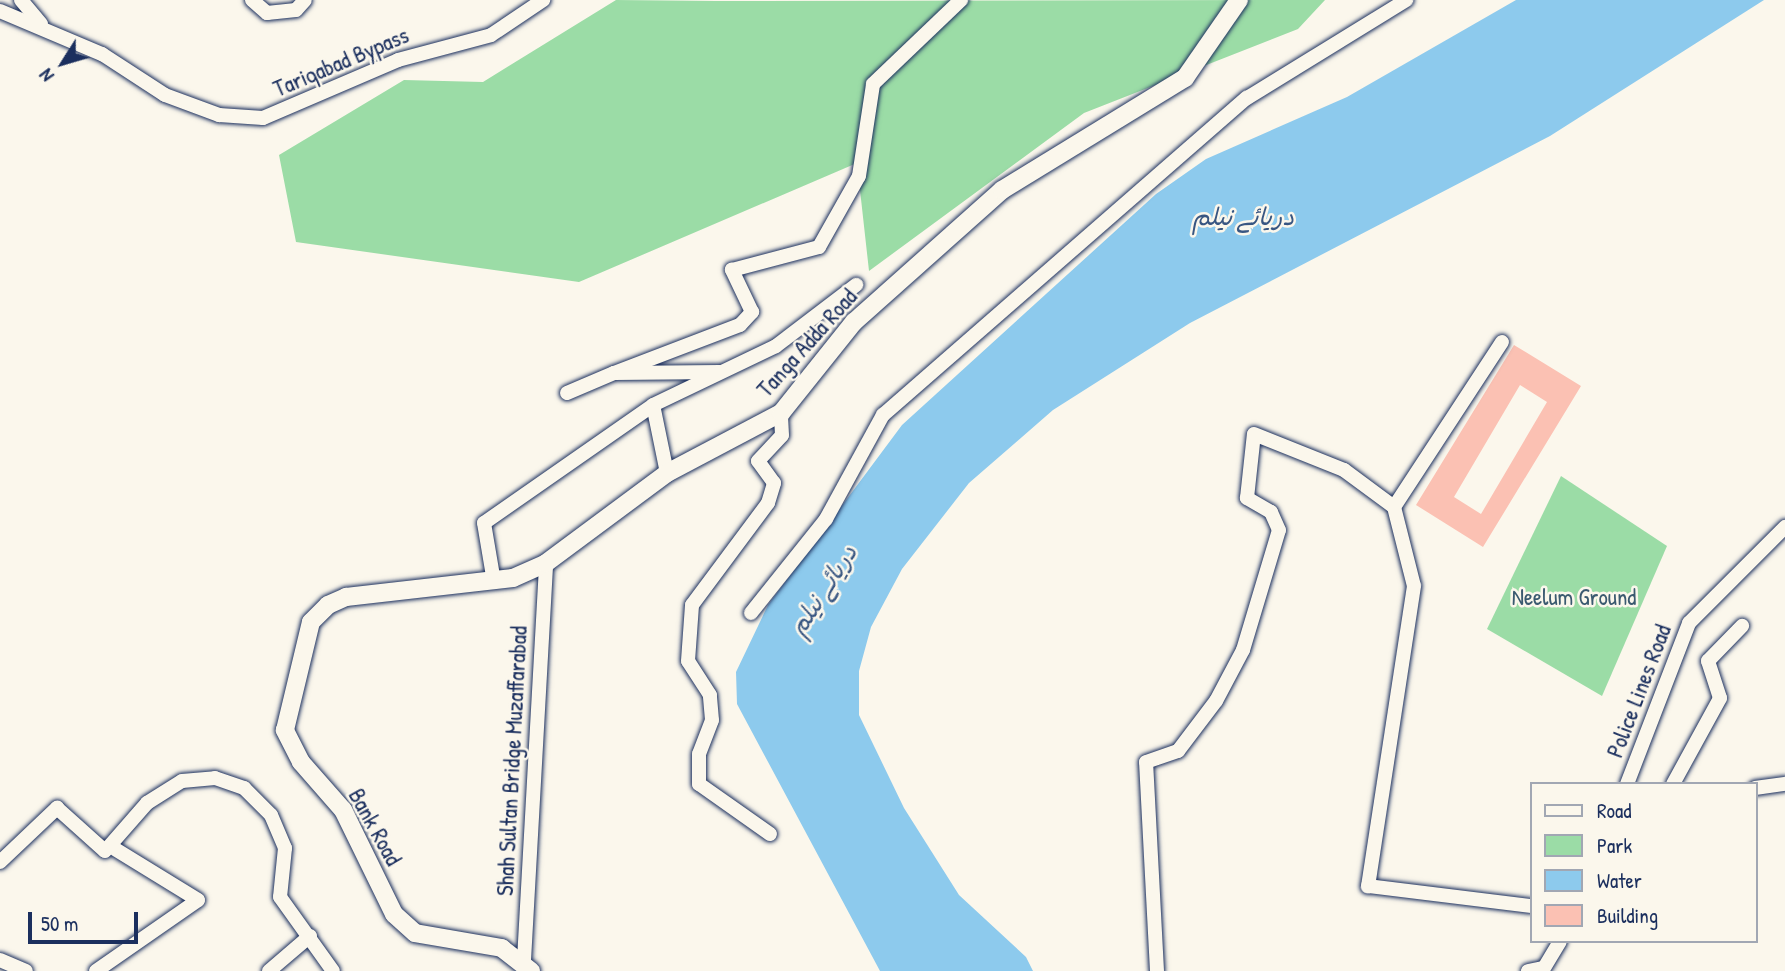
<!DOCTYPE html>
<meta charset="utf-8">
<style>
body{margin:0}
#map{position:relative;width:1785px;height:971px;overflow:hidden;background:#fbf7ec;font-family:"Patrick Hand","Playpen Sans Arabic",sans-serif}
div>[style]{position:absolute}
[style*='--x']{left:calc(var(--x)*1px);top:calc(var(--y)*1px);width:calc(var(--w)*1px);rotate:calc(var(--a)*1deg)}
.green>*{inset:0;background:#9bdca6}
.water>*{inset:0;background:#8dcaed}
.building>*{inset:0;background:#fbc1b3}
.roads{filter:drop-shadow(0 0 2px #1b2f5e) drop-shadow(0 0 2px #1b2f5e)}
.minor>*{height:14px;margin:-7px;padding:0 7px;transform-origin:7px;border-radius:7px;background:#fbf7ec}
.major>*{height:18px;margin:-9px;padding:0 9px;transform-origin:9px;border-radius:9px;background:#fbf7ec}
span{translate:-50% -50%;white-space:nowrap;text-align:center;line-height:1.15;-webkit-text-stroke:5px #fbf7ec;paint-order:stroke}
.street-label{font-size:23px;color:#1b2f5e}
.park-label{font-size:23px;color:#3b5a70}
.water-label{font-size:24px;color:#385682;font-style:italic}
.legend{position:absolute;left:1530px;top:782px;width:228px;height:161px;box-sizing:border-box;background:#fbf7ec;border:2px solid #a1a7b3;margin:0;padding:9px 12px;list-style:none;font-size:21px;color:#1b2f5e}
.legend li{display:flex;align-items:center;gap:14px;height:35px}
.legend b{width:35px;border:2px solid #a1a7b3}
.north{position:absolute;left:28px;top:28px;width:70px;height:70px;-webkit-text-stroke:5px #fbf7ec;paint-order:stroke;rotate:233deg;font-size:19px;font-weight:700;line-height:28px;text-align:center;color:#1b2f5e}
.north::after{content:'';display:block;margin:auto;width:24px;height:32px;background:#1b2f5e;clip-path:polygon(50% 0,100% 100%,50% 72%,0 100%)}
.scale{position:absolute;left:28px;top:912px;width:110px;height:32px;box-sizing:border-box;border:4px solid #1b2f5e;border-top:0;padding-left:9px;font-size:21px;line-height:24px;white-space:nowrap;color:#1b2f5e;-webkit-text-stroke:5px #fbf7ec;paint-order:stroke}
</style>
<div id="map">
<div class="green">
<i style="clip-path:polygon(616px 0,716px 1px,1325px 0,1298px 29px,1084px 113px,869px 271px,857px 163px,579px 282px,296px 242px,279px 155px,404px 80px,483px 82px)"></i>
<i style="clip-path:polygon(1561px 476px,1667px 546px,1602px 696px,1487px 629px)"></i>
</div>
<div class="water">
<i style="clip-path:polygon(1516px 0,1764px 0,1550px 136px,1190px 323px,1053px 410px,969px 483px,902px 569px,871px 627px,859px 671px,859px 715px,904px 808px,959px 895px,1026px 957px,1033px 971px,880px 971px,737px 704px,736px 672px,768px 605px,902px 425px,1156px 194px,1206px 159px,1347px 97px)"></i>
</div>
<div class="building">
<i style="clip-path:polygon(evenodd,1514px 345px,1581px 386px,1483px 547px,1416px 505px,1514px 345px,1520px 385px,1547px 402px,1481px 514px,1454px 497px,1520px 385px)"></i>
</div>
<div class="roads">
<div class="minor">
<i style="--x:21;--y:0;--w:31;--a:50"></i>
<i style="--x:252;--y:0;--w:20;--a:41"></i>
<i style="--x:267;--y:13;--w:29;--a:-6"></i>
<i style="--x:296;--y:10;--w:13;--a:-48"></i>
<i style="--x:0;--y:11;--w:111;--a:22.9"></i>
<i style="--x:102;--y:54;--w:75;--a:33.1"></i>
<i style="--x:165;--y:95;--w:58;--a:20.3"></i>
<i style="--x:219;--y:115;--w:44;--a:3.9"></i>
<i style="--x:263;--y:118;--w:147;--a:-23.2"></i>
<i style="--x:398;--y:60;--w:96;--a:-15"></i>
<i style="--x:491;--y:35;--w:63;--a:-33.9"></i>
<i style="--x:1502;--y:342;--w:197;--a:123.2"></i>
<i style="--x:1394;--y:507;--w:81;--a:75.8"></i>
<i style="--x:1414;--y:586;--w:304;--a:98.7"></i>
<i style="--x:1368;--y:886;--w:164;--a:7"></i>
<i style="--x:614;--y:373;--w:135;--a:-20.9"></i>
<i style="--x:740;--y:325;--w:18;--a:-47"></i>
<i style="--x:752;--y:312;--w:47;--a:-115.5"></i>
<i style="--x:732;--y:270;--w:90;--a:-14.8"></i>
<i style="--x:819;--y:247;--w:81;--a:-60.6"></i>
<i style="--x:859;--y:176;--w:93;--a:-81.3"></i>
<i style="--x:873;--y:84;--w:122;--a:-43.7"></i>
<i style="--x:567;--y:393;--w:51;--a:-23.1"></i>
<i style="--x:614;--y:373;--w:106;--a:-0.5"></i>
<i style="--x:667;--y:473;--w:69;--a:-101.6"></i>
<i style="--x:653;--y:405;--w:136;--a:-25.6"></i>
<i style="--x:776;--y:346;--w:101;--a:-37.3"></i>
<i style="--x:494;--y:582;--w:60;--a:-99.6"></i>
<i style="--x:484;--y:523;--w:206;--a:-34.9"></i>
<i style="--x:751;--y:613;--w:120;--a:-51.4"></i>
<i style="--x:826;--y:519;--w:119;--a:-61.3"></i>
<i style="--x:883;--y:415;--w:483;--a:-41.1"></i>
<i style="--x:1247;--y:98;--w:187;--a:-31.6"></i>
<i style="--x:1627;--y:784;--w:173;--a:-68.9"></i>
<i style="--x:1689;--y:623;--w:136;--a:-45"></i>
<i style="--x:1673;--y:784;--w:98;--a:-61.3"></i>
<i style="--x:1720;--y:698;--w:39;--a:-108"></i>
<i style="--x:1708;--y:661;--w:49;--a:-45.8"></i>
<i style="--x:1755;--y:788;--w:30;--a:-8"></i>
<i style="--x:770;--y:834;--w:87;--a:-144.8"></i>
<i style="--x:699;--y:784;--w:30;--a:-90"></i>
<i style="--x:699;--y:754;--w:36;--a:-69"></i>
<i style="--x:712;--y:720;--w:25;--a:-95"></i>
<i style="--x:710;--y:695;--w:40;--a:-122.9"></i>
<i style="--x:688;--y:661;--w:56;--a:-85.9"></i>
<i style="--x:692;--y:605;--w:127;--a:-53.3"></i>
<i style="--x:768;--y:503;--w:21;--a:-73"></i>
<i style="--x:774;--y:483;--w:27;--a:-126"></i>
<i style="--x:758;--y:461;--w:35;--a:-47"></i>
<i style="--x:782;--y:435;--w:22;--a:-93"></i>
<i style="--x:0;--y:862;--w:79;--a:-43.5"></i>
<i style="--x:57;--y:808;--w:64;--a:41.9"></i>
<i style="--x:105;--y:851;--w:64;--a:-48.8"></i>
<i style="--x:147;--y:803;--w:41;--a:-32.2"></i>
<i style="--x:182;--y:781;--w:33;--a:-5"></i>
<i style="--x:215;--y:778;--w:31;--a:19"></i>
<i style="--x:244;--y:788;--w:38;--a:45"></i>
<i style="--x:271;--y:815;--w:36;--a:67"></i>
<i style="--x:285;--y:848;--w:49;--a:95.8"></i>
<i style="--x:280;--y:897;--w:91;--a:54.4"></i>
<i style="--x:0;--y:960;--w:28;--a:23"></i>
<i style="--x:524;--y:960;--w:398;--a:-86.8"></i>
<i style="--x:96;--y:971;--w:124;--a:-34.8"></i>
<i style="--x:198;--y:900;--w:97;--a:-148.4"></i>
<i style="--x:269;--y:971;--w:54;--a:-40.5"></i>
<i style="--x:1157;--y:971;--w:209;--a:-93"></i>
<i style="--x:1146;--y:762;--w:34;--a:-19"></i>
<i style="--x:1178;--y:751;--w:63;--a:-52.8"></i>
<i style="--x:1216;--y:701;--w:58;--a:-62.1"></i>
<i style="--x:1243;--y:650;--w:125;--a:-73.3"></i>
<i style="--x:1279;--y:530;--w:20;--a:-114"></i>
<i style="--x:1271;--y:512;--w:28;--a:-150"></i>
<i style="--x:1247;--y:498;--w:64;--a:-83.8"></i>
<i style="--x:1254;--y:434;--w:97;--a:21.8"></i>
<i style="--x:1344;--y:470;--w:62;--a:36.5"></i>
<i style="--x:1528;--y:971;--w:16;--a:-11"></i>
<i style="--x:1544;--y:968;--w:31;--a:-59"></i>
</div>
<div class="major">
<i style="--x:531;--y:971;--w:37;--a:-142"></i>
<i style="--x:502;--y:948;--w:88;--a:-170.2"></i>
<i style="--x:415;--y:933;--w:28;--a:-138"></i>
<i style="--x:394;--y:914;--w:116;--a:-116.1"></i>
<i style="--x:343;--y:810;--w:64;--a:-131.2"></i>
<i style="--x:301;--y:762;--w:36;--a:-117"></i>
<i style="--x:285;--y:730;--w:111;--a:-76.5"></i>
<i style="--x:311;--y:622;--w:24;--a:-45"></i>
<i style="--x:328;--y:605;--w:20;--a:-24"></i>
<i style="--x:346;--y:597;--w:168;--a:-6.5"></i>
<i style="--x:513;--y:578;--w:36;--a:-24"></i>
<i style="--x:546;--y:563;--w:151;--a:-36.6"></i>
<i style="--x:667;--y:473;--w:129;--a:-27.8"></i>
<i style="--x:781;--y:413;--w:117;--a:-51.3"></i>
<i style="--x:854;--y:322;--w:198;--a:-41.7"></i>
<i style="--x:1002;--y:190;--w:215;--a:-31.5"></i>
<i style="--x:1185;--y:78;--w:95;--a:-55.3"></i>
</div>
</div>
<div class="street-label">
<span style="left:341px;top:62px;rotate:-23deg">Tariqabad Bypass</span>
<span style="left:807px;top:343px;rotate:-48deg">Tanga Adda Road</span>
<span style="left:1639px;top:691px;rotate:-69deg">Police Lines Road</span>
<span style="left:512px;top:761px;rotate:-87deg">Shah Sultan Bridge Muzaffarabad</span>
<span style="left:375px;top:827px;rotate:61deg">Bank Road</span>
</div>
<div class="park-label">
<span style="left:1574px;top:597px">Neelum Ground</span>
</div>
<div class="water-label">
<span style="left:1243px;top:217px">دریائے نیلم</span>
<span style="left:823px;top:590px;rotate:-57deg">دریائے نیلم</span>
</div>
<ul class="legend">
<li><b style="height:9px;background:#fbf7ec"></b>Road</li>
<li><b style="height:19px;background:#9bdca6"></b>Park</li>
<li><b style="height:19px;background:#8dcaed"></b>Water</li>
<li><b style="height:19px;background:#fbc1b3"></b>Building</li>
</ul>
<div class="north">N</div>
<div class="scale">50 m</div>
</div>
